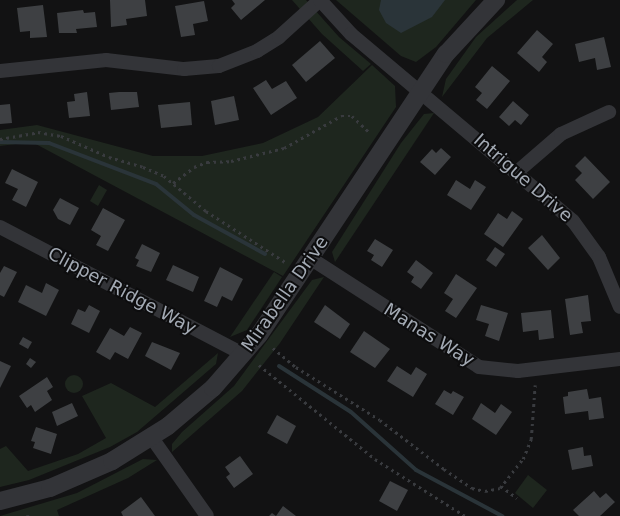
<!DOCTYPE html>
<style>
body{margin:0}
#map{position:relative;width:620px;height:516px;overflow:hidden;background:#121213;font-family:"DejaVu Sans",sans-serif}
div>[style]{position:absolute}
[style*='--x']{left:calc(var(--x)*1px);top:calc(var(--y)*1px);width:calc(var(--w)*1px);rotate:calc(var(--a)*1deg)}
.green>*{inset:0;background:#1e261e}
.round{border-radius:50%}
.water>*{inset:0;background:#2a3439}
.stream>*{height:4px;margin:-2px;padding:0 2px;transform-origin:2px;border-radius:2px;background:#2a3439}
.building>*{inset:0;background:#3e4043}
.path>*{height:2.5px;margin-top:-1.25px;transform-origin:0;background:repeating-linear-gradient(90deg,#393b3f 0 2.5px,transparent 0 6.5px)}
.minor>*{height:14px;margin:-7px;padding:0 7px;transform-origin:7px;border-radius:7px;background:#333438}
.tertiary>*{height:18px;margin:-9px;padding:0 9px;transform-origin:9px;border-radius:9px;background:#333438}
span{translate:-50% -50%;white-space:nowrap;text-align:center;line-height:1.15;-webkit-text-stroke:4px #0d0d0e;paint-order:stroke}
.street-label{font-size:18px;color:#a3aab4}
</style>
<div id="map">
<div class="green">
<i style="clip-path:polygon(292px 0,306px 0,339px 37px,371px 64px,363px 71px,322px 34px)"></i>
<i style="clip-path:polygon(336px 0,476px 0,436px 47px,416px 62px,401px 56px)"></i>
<i style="clip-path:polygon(517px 0,533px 0,487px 38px,442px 97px,446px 79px,476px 37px)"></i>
<i style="clip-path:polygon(372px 65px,395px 86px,396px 107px,283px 276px,32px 142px,0 146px,0 130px,37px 125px,153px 156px,202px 156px,263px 143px,318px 117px)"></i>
<i style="clip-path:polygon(434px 113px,335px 262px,332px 252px,401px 143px,424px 114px)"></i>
<i style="clip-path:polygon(99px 185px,107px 190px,98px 206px,90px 201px)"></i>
<i style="clip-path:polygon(274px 272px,282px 277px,247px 330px,230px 337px)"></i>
<i style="clip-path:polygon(324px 277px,280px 343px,242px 391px,172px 452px,172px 444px,182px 432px,234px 386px,312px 280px)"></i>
<i style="clip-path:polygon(218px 353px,216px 364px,137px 432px,110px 447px,29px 480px,0 487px,0 449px,6px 446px,28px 471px,78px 454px,106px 438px,82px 396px,111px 383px,155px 407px)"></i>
<i class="round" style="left:65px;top:375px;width:18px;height:18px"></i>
<i style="clip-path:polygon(143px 459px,157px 460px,128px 478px,57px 510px,59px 516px,0 516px,77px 493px)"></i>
<i style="clip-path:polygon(528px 475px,547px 490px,533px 508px,515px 493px)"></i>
</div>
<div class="water">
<i style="clip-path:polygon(381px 0,445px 0,432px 17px,401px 33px,386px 23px,379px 10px)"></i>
</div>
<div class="stream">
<i style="--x:0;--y:142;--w:49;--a:1.2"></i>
<i style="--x:49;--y:143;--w:115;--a:21"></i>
<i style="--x:156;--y:184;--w:49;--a:39.2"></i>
<i style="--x:194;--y:215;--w:81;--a:28.8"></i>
<i style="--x:279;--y:366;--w:85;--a:32.6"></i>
<i style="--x:351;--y:412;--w:87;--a:41.7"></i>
<i style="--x:416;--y:470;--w:98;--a:28.1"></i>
</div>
<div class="building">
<i style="clip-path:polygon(110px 0,145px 0,147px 16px,126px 19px,127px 25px,111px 27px)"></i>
<i style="clip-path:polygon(232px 0,265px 0,241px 20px,231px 8px,235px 4px)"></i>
<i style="clip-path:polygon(204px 1px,208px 21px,193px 24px,195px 35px,181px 37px,175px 6px)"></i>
<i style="clip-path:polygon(43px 5px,47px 37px,30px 38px,30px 31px,20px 32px,17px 8px)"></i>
<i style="clip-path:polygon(83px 10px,84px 13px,95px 12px,97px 27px,76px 29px,77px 33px,59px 33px,57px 13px)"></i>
<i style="clip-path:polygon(537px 30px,553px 44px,542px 57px,547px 62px,539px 72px,517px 53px)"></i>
<i style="clip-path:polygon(604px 37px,611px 67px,597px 70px,595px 58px,579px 62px,575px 44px)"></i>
<i style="clip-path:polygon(320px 41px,335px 58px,306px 82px,292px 65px)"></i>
<i style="clip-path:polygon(492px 66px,510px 81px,487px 109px,476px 100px,482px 93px,475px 87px)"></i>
<i style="clip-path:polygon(266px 80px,272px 89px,286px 81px,297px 98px,271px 115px,253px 88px)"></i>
<i style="clip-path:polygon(87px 92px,90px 116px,69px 118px,67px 102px,75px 101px,74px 94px)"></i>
<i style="clip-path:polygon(119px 92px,137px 92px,139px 107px,111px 110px,109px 93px)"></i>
<i style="clip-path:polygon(234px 96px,239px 120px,215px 125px,211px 101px)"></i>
<i style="clip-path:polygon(513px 101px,529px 115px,521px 125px,515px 120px,509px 126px,499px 117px)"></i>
<i style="clip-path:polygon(190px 102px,192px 125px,161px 128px,158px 105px)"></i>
<i style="clip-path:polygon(10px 104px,12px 123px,0 124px,0 105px)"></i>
<i style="clip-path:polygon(441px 148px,451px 157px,435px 175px,420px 162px,432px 149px,436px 153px)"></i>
<i style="clip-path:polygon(585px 156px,610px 182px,593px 199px,575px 180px,582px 173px,575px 166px)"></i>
<i style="clip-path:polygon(12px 169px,38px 182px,26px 207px,12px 200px,18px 189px,5px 183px)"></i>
<i style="clip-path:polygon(456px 180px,470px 189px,475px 180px,486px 187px,471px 210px,447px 195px)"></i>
<i style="clip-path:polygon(60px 198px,79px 208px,70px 225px,58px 219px,53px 210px)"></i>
<i style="clip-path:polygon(103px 208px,125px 220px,108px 251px,96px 245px,101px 236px,91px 230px)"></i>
<i style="clip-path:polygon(512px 211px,523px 219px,503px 247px,484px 234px,498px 213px,507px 219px)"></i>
<i style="clip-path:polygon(542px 235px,560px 258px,548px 270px,528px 248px)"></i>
<i style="clip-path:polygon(375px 239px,393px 250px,382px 267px,371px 260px,374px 255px,367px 251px)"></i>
<i style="clip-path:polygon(142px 244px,160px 253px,151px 272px,136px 266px,139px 260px,135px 258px)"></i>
<i style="clip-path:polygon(495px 247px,505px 254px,496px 267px,486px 260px)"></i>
<i style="clip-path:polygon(416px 260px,433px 273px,421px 289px,411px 282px,414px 277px,407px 272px)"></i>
<i style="clip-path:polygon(173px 265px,199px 277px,193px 292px,166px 280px)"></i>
<i style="clip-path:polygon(4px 266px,17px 272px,4px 297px,0 295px,0 273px)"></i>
<i style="clip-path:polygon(220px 267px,243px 279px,232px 301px,222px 296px,217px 307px,204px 301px)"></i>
<i style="clip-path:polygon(456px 274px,477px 288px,456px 318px,445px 311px,453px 299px,444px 293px)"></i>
<i style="clip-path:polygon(46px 283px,59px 290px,46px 316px,18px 302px,26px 285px,42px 293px)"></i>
<i style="clip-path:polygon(588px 295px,591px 321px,581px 322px,583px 333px,570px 335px,565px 299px)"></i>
<i style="clip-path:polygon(89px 305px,100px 311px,89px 333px,71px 324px,78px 309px,85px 312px)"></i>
<i style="clip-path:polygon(325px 305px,350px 324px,340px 339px,314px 322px)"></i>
<i style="clip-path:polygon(481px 305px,508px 313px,499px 341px,485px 336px,489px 324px,476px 320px)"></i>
<i style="clip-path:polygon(551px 310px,554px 338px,539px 340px,538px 330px,523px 332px,521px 313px)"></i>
<i style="clip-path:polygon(130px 327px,142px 333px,128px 359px,115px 352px,110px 360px,96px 352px,110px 328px,124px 336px)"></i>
<i style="clip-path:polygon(364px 331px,390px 349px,375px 368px,350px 352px)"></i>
<i style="clip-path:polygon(23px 337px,32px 342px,28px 349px,19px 344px)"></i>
<i style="clip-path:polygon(152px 342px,180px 353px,171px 370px,145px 356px)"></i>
<i style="clip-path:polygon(30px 358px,36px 362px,31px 368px,26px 364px)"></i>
<i style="clip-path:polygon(0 361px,11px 366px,0 388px)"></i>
<i style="clip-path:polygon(397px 366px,411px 375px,416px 367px,427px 374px,413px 397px,387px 381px)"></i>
<i style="clip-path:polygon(47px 377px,53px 387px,47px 391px,52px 400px,35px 412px,31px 405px,27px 408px,19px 396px)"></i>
<i style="clip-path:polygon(587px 389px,589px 399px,601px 397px,604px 418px,589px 420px,588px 411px,565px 414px,563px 397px,568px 396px,568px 392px)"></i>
<i style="clip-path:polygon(444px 390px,451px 394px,453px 391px,464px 397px,453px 415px,435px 404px)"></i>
<i style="clip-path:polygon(72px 403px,78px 416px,57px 426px,52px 412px)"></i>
<i style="clip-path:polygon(481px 403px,495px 413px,501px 404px,512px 412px,496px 435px,472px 419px)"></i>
<i style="clip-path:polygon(277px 415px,296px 426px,287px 444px,267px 433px)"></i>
<i style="clip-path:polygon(36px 427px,57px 434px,51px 454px,33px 448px,35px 442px,31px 441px)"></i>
<i style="clip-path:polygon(583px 447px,584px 456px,591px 455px,593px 466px,572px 470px,568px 450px)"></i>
<i style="clip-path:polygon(240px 456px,253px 474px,234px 488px,226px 477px,230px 474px,225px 467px)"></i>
<i style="clip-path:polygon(390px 481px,408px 490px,397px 511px,379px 501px)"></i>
<i style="clip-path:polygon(594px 491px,600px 498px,606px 493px,615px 502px,600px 516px,579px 516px,573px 510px)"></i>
<i style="clip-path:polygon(141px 497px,155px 516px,123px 516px,121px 512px)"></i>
<i style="clip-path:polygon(283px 506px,296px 516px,269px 516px,272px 513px,276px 516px)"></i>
</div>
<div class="path">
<i style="--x:0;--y:139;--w:39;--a:-10"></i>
<i style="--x:38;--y:132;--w:23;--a:10"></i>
<i style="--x:61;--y:136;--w:52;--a:23.6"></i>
<i style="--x:109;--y:157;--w:35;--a:16"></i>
<i style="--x:143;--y:167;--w:23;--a:23"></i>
<i style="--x:164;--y:176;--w:55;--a:39.8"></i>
<i style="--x:206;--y:211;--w:94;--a:32.8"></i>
<i style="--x:173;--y:183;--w:26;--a:-37"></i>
<i style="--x:194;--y:167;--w:14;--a:-21"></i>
<i style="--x:207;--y:162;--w:24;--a:-2"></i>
<i style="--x:231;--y:161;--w:55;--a:-13.8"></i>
<i style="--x:284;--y:148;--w:65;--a:-29.3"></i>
<i style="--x:341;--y:116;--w:11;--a:0"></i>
<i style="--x:352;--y:116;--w:25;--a:43"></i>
<i style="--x:273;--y:348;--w:30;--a:40"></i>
<i style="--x:296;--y:367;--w:99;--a:32.2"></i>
<i style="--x:380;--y:420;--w:81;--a:37.4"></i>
<i style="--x:444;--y:469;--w:34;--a:34"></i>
<i style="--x:472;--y:488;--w:13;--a:13"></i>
<i style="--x:485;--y:491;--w:15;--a:-11"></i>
<i style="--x:500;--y:488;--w:37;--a:-52"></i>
<i style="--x:523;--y:459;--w:22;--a:-68"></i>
<i style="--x:531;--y:439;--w:54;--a:-85.8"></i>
<i style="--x:259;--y:365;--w:149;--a:39"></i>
<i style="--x:375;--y:459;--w:107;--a:32.3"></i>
<i style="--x:501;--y:486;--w:20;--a:37"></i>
<i style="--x:28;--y:515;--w:1;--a:90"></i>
</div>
<div class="minor">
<i style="--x:0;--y:71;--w:107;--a:-5.9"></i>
<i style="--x:106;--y:60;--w:79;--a:6.6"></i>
<i style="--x:184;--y:69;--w:35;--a:-5"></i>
<i style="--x:219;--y:66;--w:41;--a:-21.5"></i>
<i style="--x:257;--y:51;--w:26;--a:-32"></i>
<i style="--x:279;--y:37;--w:55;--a:-42.1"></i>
<i style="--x:320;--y:0;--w:46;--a:47.6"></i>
<i style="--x:351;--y:34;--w:290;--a:40.1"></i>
<i style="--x:573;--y:221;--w:44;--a:54.2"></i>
<i style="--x:599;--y:257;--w:54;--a:67.2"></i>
<i style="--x:517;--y:172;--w:58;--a:-40.8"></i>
<i style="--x:561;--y:134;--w:53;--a:-24.6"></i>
<i style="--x:0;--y:227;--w:274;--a:27.6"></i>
<i style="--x:310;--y:258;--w:201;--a:32.8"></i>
<i style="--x:479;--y:367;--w:39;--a:6"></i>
<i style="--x:518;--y:371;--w:103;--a:-6.7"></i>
<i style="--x:152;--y:438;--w:95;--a:54.8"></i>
</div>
<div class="tertiary">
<i style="--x:0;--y:501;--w:52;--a:-14.6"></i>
<i style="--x:50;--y:488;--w:68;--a:-23.5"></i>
<i style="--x:112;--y:461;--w:66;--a:-32"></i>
<i style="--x:168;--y:426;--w:59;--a:-40.2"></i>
<i style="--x:213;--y:388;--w:70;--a:-49"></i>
<i style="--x:259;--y:335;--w:338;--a:-56.4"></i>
<i style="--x:446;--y:54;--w:74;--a:-47.2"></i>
</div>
<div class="street-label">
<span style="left:523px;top:178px;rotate:41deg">Intrigue Drive</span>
<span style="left:122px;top:291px;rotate:28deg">Clipper Ridge Way</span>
<span style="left:285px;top:294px;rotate:-55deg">Mirabella Drive</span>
<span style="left:429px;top:335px;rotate:32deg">Manas Way</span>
</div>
</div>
